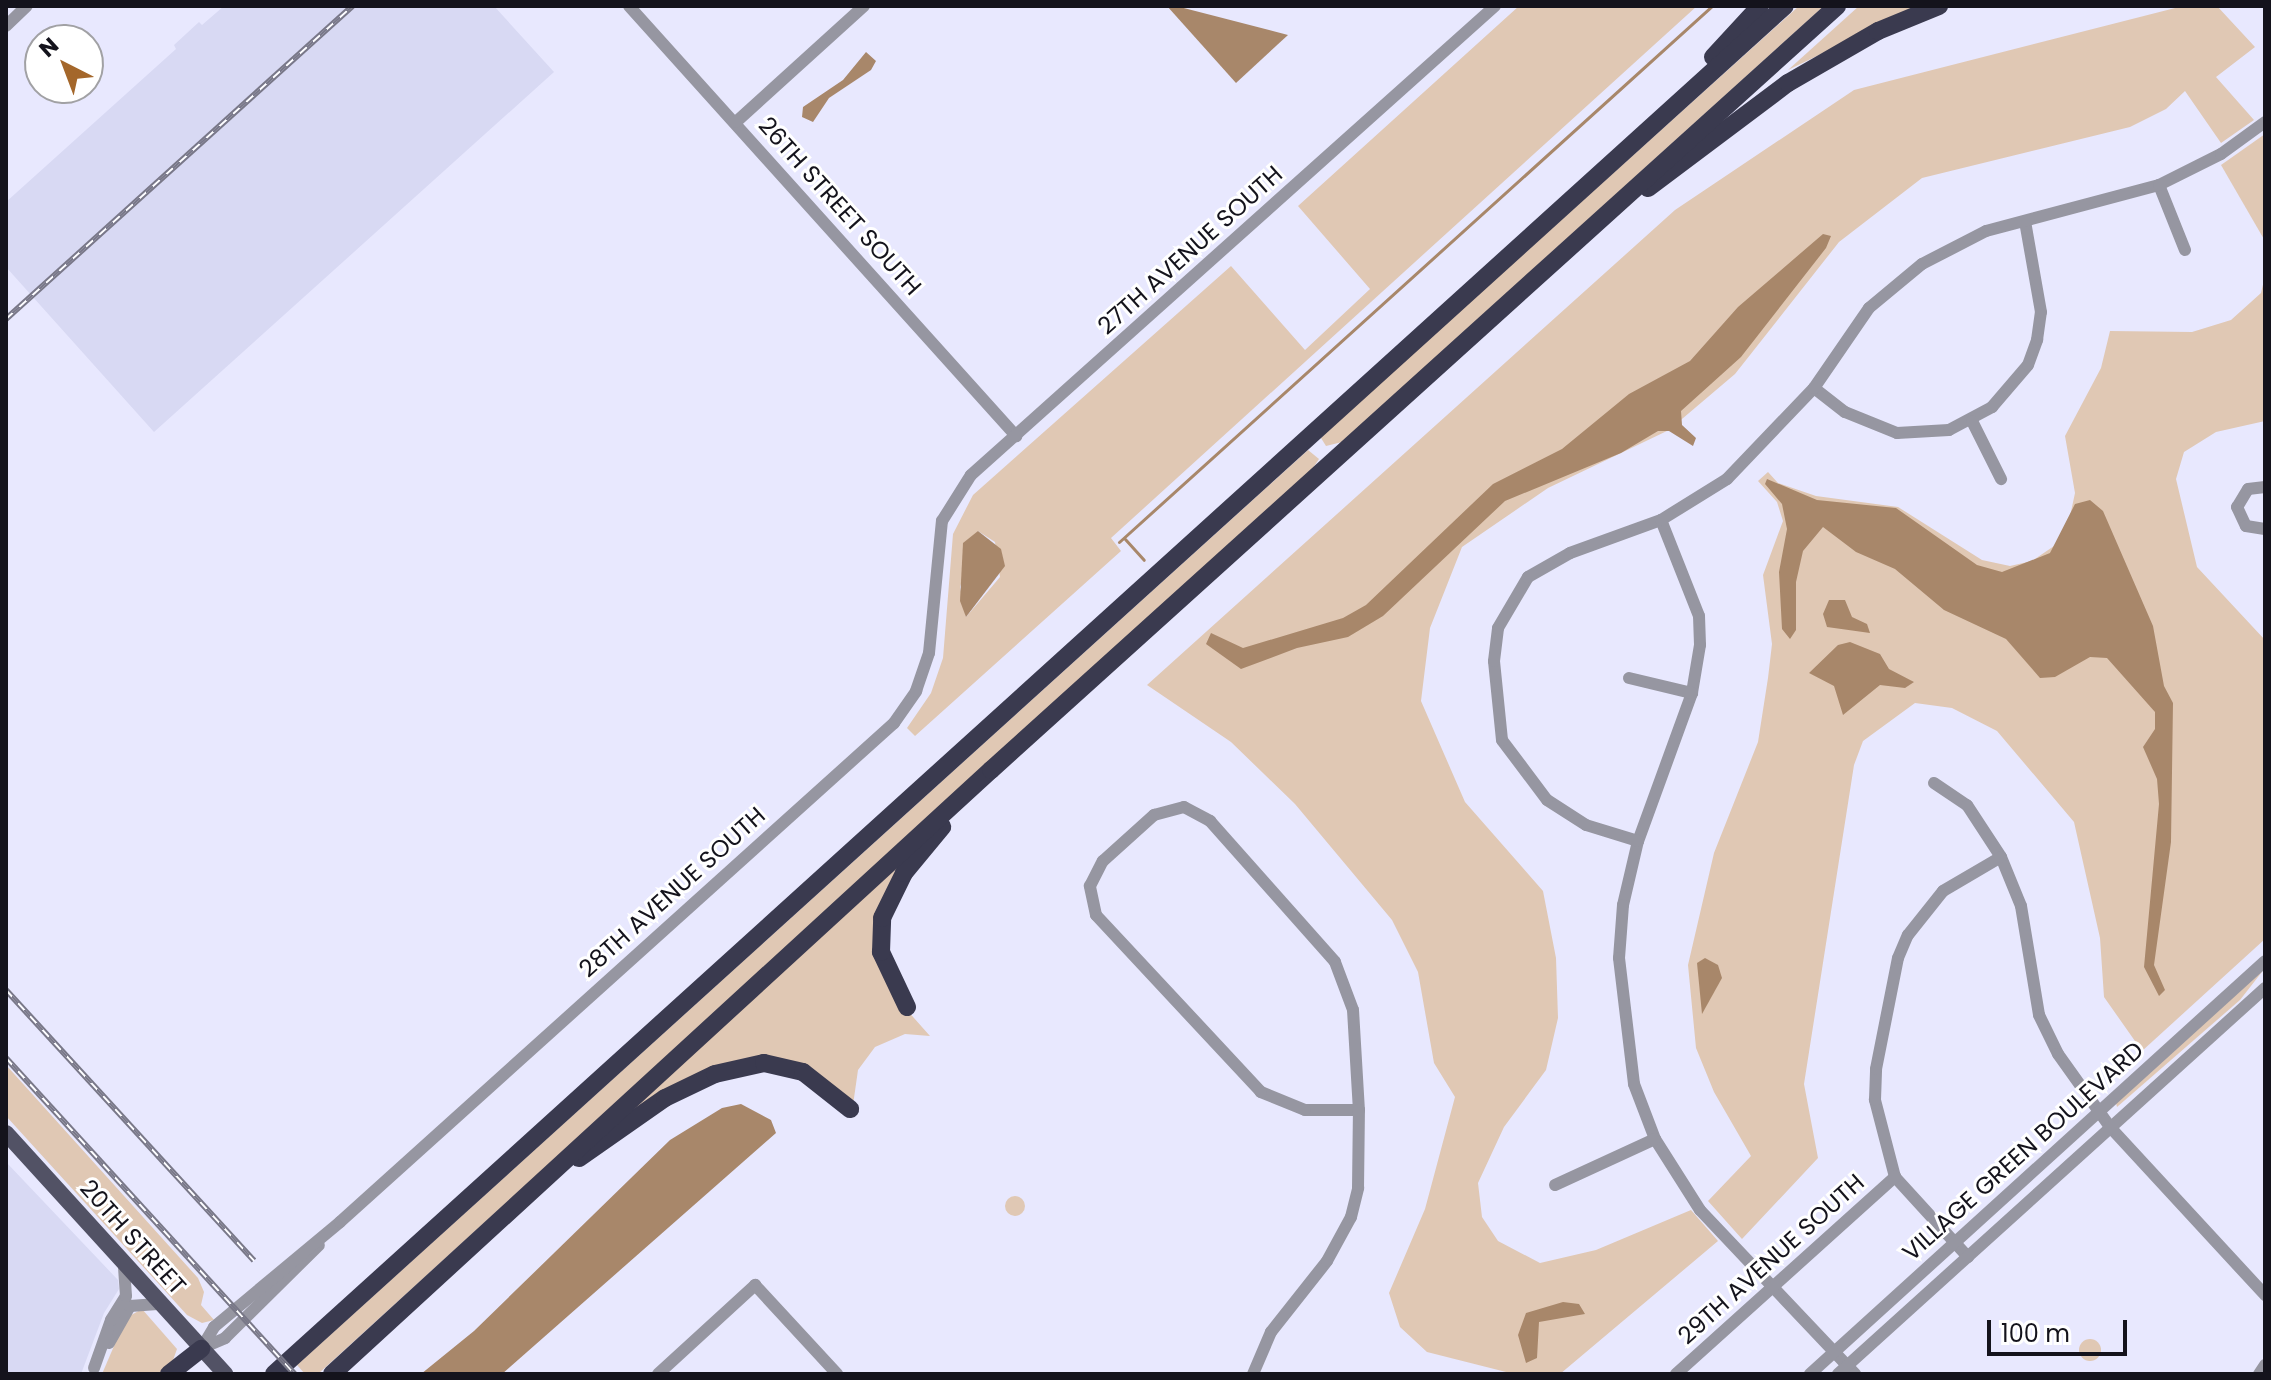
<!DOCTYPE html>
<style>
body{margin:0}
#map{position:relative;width:2271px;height:1380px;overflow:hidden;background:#e8e8fe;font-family:Poppins,sans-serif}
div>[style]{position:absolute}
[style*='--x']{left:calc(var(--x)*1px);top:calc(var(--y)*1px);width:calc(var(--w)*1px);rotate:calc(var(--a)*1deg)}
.built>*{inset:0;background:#d8d9f3}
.green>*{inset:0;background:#e0c8b4}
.round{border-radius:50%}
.water>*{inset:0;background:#a8876a}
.stream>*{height:3px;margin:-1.5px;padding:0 1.5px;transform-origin:1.5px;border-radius:1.5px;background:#a8876a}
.minor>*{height:12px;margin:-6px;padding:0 6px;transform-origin:6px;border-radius:6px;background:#9696a1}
.major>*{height:16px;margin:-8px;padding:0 8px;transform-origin:8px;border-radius:8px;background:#525265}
.highway>*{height:18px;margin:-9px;padding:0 9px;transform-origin:9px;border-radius:9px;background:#3a3a4f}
.rail>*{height:6px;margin-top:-3px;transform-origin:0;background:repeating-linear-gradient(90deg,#fff 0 9px,#797888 0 18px);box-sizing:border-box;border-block:2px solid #797888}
span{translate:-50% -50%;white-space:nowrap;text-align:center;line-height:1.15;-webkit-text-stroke:6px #fff;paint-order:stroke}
.street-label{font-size:24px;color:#14131c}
.frame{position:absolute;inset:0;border:8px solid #14131c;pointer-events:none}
.north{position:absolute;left:24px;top:24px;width:80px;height:80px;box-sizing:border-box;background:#fff;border:2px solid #a1a1a4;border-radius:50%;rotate:318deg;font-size:22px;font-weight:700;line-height:32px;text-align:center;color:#14131c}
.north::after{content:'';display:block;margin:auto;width:28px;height:36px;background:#a4672b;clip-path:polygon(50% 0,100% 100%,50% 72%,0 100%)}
.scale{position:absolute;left:1987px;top:1320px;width:140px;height:36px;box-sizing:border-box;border:4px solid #14131c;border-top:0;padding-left:10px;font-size:24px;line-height:28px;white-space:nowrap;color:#14131c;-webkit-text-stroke:6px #fff;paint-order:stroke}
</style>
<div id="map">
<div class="built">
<i style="clip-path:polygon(224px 6px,494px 6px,554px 72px,154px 432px,6px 267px,6px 202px,176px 49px,174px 45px,199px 22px,202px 25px)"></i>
<i style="clip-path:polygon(6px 1162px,118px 1280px,119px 1289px,104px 1313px,81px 1374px,6px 1374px)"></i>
</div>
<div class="green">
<i style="clip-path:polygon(evenodd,1519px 6px,1697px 6px,1111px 538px,1121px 551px,915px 736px,907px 728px,931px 693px,943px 658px,953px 534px,973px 495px,1231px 266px,1305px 350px,1370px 289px,1298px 206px,1519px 6px,978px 531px,995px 542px,1000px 577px,966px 617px,960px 587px,978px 531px)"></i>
<i style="clip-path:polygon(1799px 6px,1824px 6px,1342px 442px,1326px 446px,1321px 438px,1327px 431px)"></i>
<i style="clip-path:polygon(1859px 6px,1920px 6px,1788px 70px)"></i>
<i style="clip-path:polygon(2183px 6px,2217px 6px,2255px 47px,2216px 77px,2254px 120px,2221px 143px,2185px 91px,2166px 109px,2130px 127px,1922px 178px,1839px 242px,1735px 374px,1669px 430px,1548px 488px,1462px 547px,1430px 628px,1421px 701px,1465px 802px,1543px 891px,1556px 958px,1558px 1018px,1546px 1070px,1504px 1127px,1478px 1183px,1482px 1217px,1498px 1241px,1540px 1263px,1596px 1250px,1691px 1210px,1718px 1241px,1560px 1374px,1514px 1374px,1427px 1352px,1400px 1327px,1389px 1293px,1425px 1209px,1455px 1097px,1434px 1063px,1418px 972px,1392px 920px,1295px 804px,1231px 742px,1147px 685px,1675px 210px,1854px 90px)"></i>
<i style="clip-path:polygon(2265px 134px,2265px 241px,2221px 165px)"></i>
<i style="clip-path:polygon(2265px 276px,2265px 421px,2216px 432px,2184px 452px,2176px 479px,2197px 567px,2265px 640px,2265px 939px,2142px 1051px,2104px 997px,2100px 938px,2074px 822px,1997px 731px,1952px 708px,1915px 703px,1863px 741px,1854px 765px,1804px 1084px,1818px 1158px,1742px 1239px,1708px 1201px,1751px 1156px,1714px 1092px,1696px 1048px,1688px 965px,1714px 853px,1758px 742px,1768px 678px,1772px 644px,1763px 575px,1783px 521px,1777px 502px,1758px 481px,1768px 472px,1778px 483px,1816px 496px,1898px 507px,1982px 560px,2010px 566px,2032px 561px,2054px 546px,2069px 521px,2075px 493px,2065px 436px,2101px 368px,2110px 331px,2192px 332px,2231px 320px,2261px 293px)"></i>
<i style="clip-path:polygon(1308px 450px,1319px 459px,1311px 471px,318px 1374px,305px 1374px,297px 1365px)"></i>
<i style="clip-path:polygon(901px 863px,880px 905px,898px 1000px,930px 1036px,905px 1034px,875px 1047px,858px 1070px,853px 1105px,815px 1071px,773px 1058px,621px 1119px)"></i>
<i style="clip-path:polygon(2265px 968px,2240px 1000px,2117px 1107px,2116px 1103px)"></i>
<i style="clip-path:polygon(6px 1065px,198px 1278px,204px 1292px,201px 1305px,214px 1320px,202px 1323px,187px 1315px,6px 1116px)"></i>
<i class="round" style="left:1005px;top:1196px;width:20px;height:20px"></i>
<i style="clip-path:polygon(142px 1309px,177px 1349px,172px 1363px,160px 1374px,102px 1374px,126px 1318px)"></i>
<i class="round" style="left:2079px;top:1339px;width:22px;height:22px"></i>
</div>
<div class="water">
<i style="clip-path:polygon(1167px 6px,1176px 6px,1288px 35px,1236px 83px)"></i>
<i style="clip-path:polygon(866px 52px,876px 61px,871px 70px,829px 98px,813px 122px,802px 117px,803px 107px,843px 80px)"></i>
<i style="clip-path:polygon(1823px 234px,1831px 236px,1826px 248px,1741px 357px,1681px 411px,1682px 425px,1696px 438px,1693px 446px,1669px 431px,1658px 431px,1621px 453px,1505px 501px,1383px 616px,1348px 637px,1297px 648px,1241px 669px,1206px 644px,1211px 633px,1243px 648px,1343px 618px,1366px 605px,1493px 484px,1562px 449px,1629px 394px,1690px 361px,1738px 307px)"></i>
<i style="clip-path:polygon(1767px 479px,1817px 500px,1896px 508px,1977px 565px,2002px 572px,2050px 553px,2075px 504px,2090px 500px,2103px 511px,2153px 626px,2164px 686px,2173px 703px,2171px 842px,2154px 965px,2165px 990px,2159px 996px,2144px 967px,2159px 804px,2157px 779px,2143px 747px,2155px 729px,2155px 712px,2107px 658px,2090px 657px,2055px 677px,2040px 678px,2006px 639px,1944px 610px,1895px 569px,1856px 552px,1823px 527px,1803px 551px,1796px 582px,1796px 630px,1790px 639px,1782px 629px,1779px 572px,1787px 529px,1782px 504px,1765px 484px)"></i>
<i style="clip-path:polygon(978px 531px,1001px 549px,1005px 566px,966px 617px,960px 601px,963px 543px)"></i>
<i style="clip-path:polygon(1829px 600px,1845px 600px,1852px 617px,1867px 624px,1870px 633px,1827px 627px,1823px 614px)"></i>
<i style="clip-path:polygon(1850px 642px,1880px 654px,1889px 669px,1914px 682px,1905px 688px,1880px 685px,1843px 715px,1834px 686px,1809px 673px,1838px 645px)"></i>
<i style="clip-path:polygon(1705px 958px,1718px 965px,1722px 978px,1702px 1014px,1697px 963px)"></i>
<i style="clip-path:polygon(741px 1104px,771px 1120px,776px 1133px,502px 1374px,421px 1374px,474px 1331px,670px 1140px,722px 1108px)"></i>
<i style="clip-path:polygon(1563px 1302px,1579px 1304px,1585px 1314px,1539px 1322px,1537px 1358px,1526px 1363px,1518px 1335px,1526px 1313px)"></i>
</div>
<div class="stream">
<i style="--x:1125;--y:539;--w:28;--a:48"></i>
<i style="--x:1119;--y:542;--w:799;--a:-42.11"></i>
</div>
<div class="minor">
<i style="--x:629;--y:6;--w:579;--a:48.01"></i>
<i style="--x:6;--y:26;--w:29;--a:-44"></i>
<i style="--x:736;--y:122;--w:173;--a:-42.2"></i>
<i style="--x:2159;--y:185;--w:70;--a:68.2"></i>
<i style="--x:1814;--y:388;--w:39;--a:38"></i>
<i style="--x:1845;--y:412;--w:56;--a:22"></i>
<i style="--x:1897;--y:433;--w:52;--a:-3.3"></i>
<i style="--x:1949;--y:430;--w:49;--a:-28.1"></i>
<i style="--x:1992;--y:407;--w:55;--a:-49.4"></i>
<i style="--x:2028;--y:365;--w:27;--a:-70"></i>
<i style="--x:2037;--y:340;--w:28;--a:-82"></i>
<i style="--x:2041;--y:312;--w:92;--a:-100"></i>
<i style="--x:1972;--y:421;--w:65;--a:63.4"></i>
<i style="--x:2265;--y:487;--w:17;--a:173"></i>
<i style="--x:2248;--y:489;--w:21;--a:121"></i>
<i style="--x:2237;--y:507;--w:21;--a:65"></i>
<i style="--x:2246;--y:526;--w:19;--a:9"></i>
<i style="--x:1661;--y:520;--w:103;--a:68.4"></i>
<i style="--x:1699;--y:616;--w:29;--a:88"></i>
<i style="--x:1700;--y:645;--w:49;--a:99.5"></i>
<i style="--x:1692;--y:693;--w:158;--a:110"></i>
<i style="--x:1638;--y:841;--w:66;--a:103.2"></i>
<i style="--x:1623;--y:905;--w:53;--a:94.3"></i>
<i style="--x:1619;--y:958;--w:127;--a:83.2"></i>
<i style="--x:1634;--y:1084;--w:59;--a:69.1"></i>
<i style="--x:1655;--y:1139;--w:84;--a:57.6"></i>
<i style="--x:1700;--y:1210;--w:226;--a:46.6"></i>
<i style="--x:1629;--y:678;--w:65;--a:13.4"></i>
<i style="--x:1934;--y:783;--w:40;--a:34"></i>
<i style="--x:1967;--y:805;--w:62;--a:56.8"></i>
<i style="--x:2001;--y:857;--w:53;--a:67.8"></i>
<i style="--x:2021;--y:906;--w:110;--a:80.6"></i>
<i style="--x:2039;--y:1015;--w:43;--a:64"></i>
<i style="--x:2058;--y:1054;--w:90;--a:54.5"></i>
<i style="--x:2110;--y:1127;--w:229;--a:47.3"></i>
<i style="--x:1184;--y:807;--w:30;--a:28"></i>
<i style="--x:1210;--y:821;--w:188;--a:48.4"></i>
<i style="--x:1335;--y:962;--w:51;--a:69.4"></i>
<i style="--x:1353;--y:1010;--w:100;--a:86.6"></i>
<i style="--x:1359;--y:1110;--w:54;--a:180"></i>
<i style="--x:1305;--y:1110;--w:48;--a:-157.8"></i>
<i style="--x:1261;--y:1092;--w:242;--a:-133"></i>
<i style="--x:1096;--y:915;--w:30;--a:-102"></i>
<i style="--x:1090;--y:886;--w:28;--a:-63"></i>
<i style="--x:1103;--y:861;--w:69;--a:-42"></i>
<i style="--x:1154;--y:815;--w:31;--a:-15"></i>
<i style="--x:1638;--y:841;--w:54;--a:-162.9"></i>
<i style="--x:1586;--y:825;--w:46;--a:-147.3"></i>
<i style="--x:1547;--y:800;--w:75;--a:-126.9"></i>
<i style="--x:1502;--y:740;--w:79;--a:-95.8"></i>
<i style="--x:1494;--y:661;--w:33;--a:-83"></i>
<i style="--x:1498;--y:628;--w:59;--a:-59.5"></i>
<i style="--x:1528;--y:577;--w:48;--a:-29.7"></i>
<i style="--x:1570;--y:553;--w:97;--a:-19.9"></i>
<i style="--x:1661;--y:520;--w:78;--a:-31.8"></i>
<i style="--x:1727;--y:479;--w:126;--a:-46.3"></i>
<i style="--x:1814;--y:388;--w:97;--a:-55.5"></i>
<i style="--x:1869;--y:308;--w:69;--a:-39.7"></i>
<i style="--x:1922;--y:264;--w:72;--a:-27.3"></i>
<i style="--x:1986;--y:231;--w:179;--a:-14.9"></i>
<i style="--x:2159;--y:185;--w:69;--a:-26.6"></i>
<i style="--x:2221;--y:154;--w:54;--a:-36"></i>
<i style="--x:1555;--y:1185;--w:110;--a:-24.7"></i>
<i style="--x:1968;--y:1257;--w:108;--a:-132.4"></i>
<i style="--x:1895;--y:1177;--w:80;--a:-104.6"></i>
<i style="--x:1875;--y:1100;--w:31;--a:-88"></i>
<i style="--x:1876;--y:1069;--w:113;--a:-78.8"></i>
<i style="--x:1898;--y:958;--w:25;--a:-67"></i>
<i style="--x:1908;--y:935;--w:56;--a:-51.5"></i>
<i style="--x:1943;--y:891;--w:67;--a:-30.4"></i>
<i style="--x:109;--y:1343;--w:43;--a:-60.4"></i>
<i style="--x:130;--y:1306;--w:31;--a:-4"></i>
<i style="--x:202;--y:1348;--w:25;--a:-23"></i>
<i style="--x:225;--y:1338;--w:132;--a:-44.7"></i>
<i style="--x:201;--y:1349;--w:26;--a:-59"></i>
<i style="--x:214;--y:1327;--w:164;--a:-39.8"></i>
<i style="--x:340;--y:1222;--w:746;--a:-42.01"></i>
<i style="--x:894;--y:723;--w:39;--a:-55"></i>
<i style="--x:916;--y:691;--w:40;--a:-71.1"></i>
<i style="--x:929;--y:653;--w:133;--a:-84.4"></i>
<i style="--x:942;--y:521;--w:54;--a:-57.8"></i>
<i style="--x:971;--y:475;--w:703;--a:-41.83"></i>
<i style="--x:94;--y:1368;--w:51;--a:-70.5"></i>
<i style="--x:111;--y:1320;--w:28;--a:-58"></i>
<i style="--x:126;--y:1296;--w:31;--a:-94"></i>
<i style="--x:658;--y:1374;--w:132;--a:-42.5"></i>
<i style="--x:755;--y:1285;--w:121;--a:47.3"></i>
<i style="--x:1253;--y:1374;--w:46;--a:-66.8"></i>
<i style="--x:1271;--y:1332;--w:90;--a:-51.7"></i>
<i style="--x:1327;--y:1261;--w:50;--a:-61.4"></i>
<i style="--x:1351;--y:1217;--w:30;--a:-76"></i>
<i style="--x:1358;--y:1188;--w:78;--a:-89.3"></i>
<i style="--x:1676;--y:1374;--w:295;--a:-42"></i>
<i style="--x:1810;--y:1374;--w:614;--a:-42.23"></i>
<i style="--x:1838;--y:1374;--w:576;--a:-42.11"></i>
<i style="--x:2259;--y:1374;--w:11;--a:-56"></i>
</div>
<div class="major">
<i style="--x:6;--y:1133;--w:326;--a:47.7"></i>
</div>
<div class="highway">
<i style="--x:1713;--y:57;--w:69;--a:-47.3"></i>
<i style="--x:1648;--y:188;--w:175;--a:-36.9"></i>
<i style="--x:1788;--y:83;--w:104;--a:-30"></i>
<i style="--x:1878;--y:31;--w:66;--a:-22.3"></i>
<i style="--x:907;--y:1007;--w:61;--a:-115.3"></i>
<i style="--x:881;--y:952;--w:34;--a:-88"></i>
<i style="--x:882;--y:918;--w:50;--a:-63.9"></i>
<i style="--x:904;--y:873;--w:60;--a:-50.4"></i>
<i style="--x:579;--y:1158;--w:105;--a:-34.9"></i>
<i style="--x:665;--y:1098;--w:55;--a:-25.6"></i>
<i style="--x:715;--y:1074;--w:50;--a:-12.7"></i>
<i style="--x:764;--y:1063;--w:40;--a:13"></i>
<i style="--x:803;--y:1072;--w:60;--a:38.2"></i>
<i style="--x:169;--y:1374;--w:41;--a:-38"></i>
<i style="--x:274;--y:1374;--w:2038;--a:-42.16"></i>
<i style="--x:332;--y:1374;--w:894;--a:-42.51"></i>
<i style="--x:991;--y:770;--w:1140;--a:-42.08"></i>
</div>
<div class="rail">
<i style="--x:6;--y:319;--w:467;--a:-42.1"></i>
<i style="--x:6;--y:990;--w:367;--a:47.5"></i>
<i style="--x:6;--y:1058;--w:428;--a:47.6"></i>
</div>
<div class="street-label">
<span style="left:840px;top:206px;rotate:48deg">26TH STREET SOUTH</span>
<span style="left:1190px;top:250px;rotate:-42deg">27TH AVENUE SOUTH</span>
<span style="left:672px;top:892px;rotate:-42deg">28TH AVENUE SOUTH</span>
<span style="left:2023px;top:1151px;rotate:-42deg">VILLAGE GREEN BOULEVARD</span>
<span style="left:133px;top:1237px;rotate:48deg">20TH STREET</span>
<span style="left:1771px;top:1259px;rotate:-42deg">29TH AVENUE SOUTH</span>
</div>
<div class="frame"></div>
<div class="north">N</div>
<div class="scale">100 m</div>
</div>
